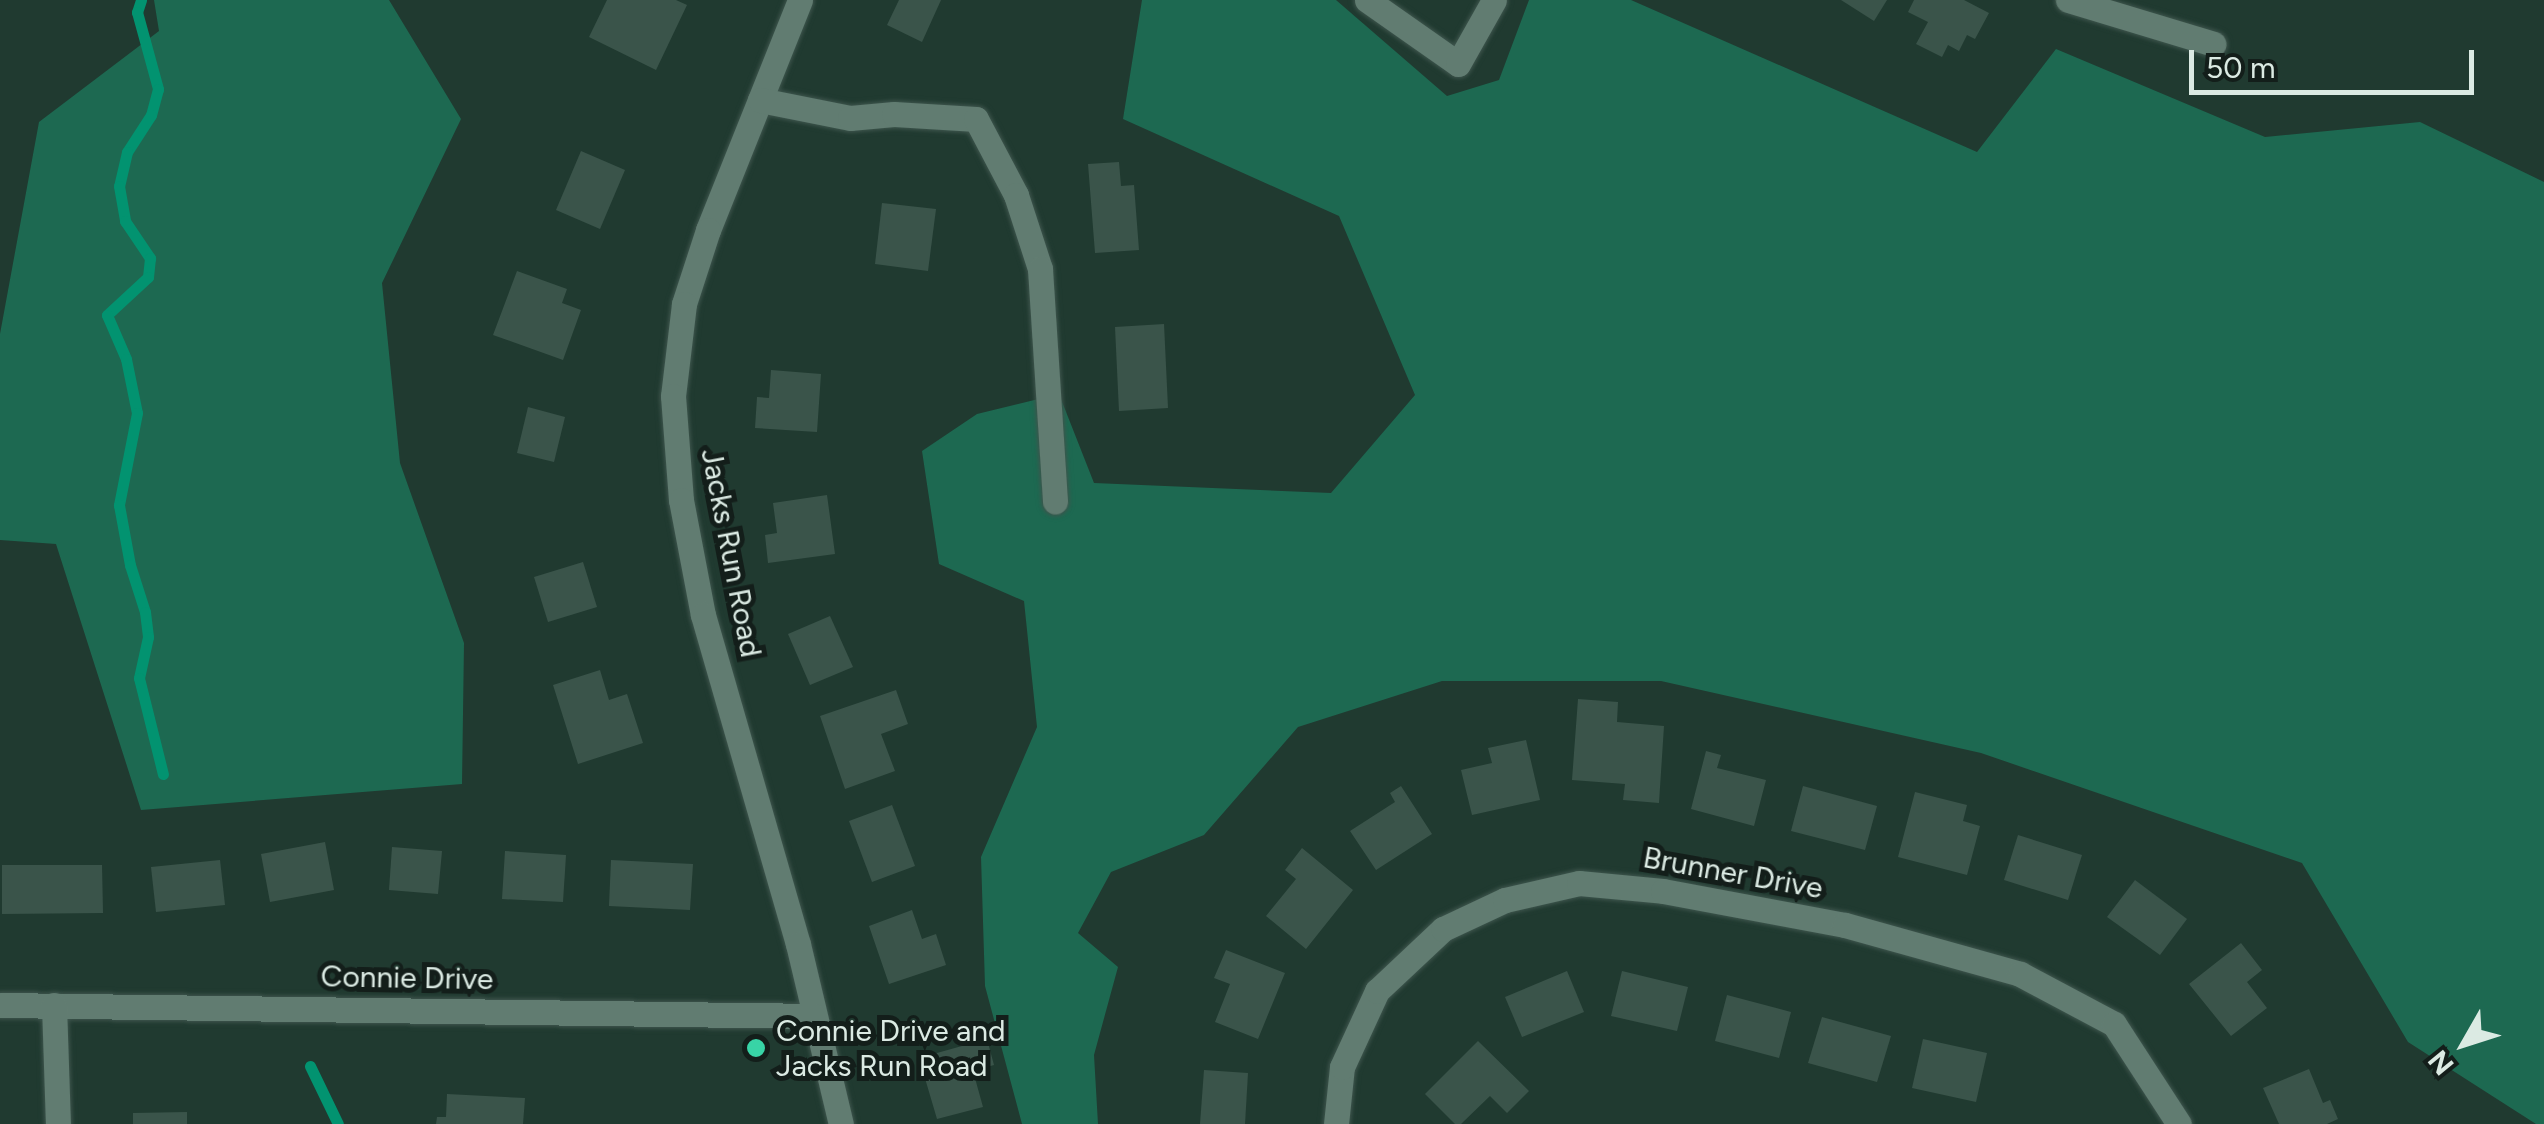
<!DOCTYPE html>
<style>
body{margin:0}
#map{position:relative;width:2544px;height:1124px;overflow:hidden;background:#203a30;font-family:Figtree,sans-serif}
div>[style]{position:absolute}
[style*='--x']{left:calc(var(--x)*1px);top:calc(var(--y)*1px);width:calc(var(--w)*1px);rotate:calc(var(--a)*1deg)}
.green>*{inset:0;background:#1d6951}
.stream>*{height:11px;margin:-5.5px;padding:0 5.5px;transform-origin:5.5px;border-radius:5.5px;background:#029370}
.building>*{inset:0;background:#3a544a}
.roads{filter:drop-shadow(0 0 2px #3e554d) drop-shadow(0 0 2px #3e554d)}
.minor>*{height:25px;margin:-12.5px;padding:0 12.5px;transform-origin:12.5px;border-radius:12.5px;background:#617c71}
.dots>*{width:28px;height:28px;translate:-50% -50%;box-sizing:border-box;border:5px solid #131e1a;border-radius:50%}
span{translate:-50% -50%;white-space:nowrap;text-align:center;line-height:1.15;-webkit-text-stroke:10px #131e1a;paint-order:stroke}
.street-label{font-size:30px;color:#dbeae3}
.poi-label{font-size:30px;color:#dbeae3}
.left{translate:0 -50%;text-align:left}
.north{position:absolute;left:2414px;top:994px;width:100px;height:100px;-webkit-text-stroke:8px #131e1a;paint-order:stroke;rotate:231deg;font-size:28px;font-weight:700;line-height:40px;text-align:center;color:#dbeae3}
.north::after{content:'';display:block;margin:auto;width:35px;height:45px;background:#dbeae3;clip-path:polygon(50% 0,100% 100%,50% 72%,0 100%)}
.scale{position:absolute;left:2189px;top:50px;width:285px;height:45px;box-sizing:border-box;border:5px solid #dbeae3;border-top:0;padding-left:12px;font-size:30px;line-height:35px;white-space:nowrap;color:#dbeae3;-webkit-text-stroke:8px #131e1a;paint-order:stroke}
</style>
<div id="map">
<div class="green">
<i style="clip-path:polygon(154px 0,389px 0,461px 119px,382px 283px,400px 463px,464px 643px,462px 784px,141px 810px,56px 544px,0 540px,0 334px,39px 122px,159px 31px)"></i>
<i style="clip-path:polygon(1142px 0,1336px 0,1447px 96px,1499px 80px,1529px 0,1631px 0,1977px 152px,2056px 49px,2265px 137px,2420px 122px,2544px 182px,2544px 1124px,2536px 1124px,2408px 1042px,2302px 863px,1981px 753px,1661px 681px,1442px 681px,1298px 727px,1204px 835px,1111px 872px,1078px 933px,1118px 967px,1094px 1055px,1098px 1124px,1022px 1124px,985px 986px,981px 857px,1037px 727px,1024px 601px,939px 564px,922px 451px,977px 414px,1059px 394px,1094px 483px,1331px 493px,1415px 395px,1339px 216px,1123px 119px)"></i>
</div>
<div class="stream">
<i style="--x:141;--y:0;--w:13;--a:108"></i>
<i style="--x:137;--y:12;--w:80;--a:74.7"></i>
<i style="--x:158;--y:89;--w:27;--a:105"></i>
<i style="--x:151;--y:115;--w:44;--a:123"></i>
<i style="--x:127;--y:152;--w:35;--a:103"></i>
<i style="--x:119;--y:186;--w:36;--a:80"></i>
<i style="--x:125;--y:221;--w:45;--a:56"></i>
<i style="--x:150;--y:258;--w:19;--a:96"></i>
<i style="--x:148;--y:277;--w:56;--a:137.2"></i>
<i style="--x:107;--y:315;--w:48;--a:66.6"></i>
<i style="--x:126;--y:359;--w:55;--a:78.5"></i>
<i style="--x:137;--y:413;--w:94;--a:101.1"></i>
<i style="--x:119;--y:505;--w:61;--a:79.6"></i>
<i style="--x:130;--y:565;--w:49;--a:72.3"></i>
<i style="--x:145;--y:612;--w:25;--a:83"></i>
<i style="--x:148;--y:637;--w:42;--a:102.4"></i>
<i style="--x:139;--y:678;--w:99;--a:76"></i>
<i style="--x:310;--y:1066;--w:64;--a:64.2"></i>
</div>
<div class="building">
<i style="clip-path:polygon(607px 0,676px 0,687px 5px,656px 70px,589px 37px)"></i>
<i style="clip-path:polygon(899px 0,941px 0,922px 42px,887px 25px)"></i>
<i style="clip-path:polygon(1841px 0,1887px 0,1874px 21px)"></i>
<i style="clip-path:polygon(1914px 0,1964px 0,1989px 13px,1975px 39px,1967px 35px,1959px 51px,1948px 45px,1942px 57px,1916px 44px,1928px 22px,1908px 12px)"></i>
<i style="clip-path:polygon(581px 151px,625px 170px,600px 229px,556px 210px)"></i>
<i style="clip-path:polygon(1119px 162px,1121px 186px,1134px 185px,1139px 250px,1095px 253px,1088px 164px)"></i>
<i style="clip-path:polygon(882px 203px,936px 209px,928px 271px,875px 264px)"></i>
<i style="clip-path:polygon(517px 271px,567px 289px,562px 303px,581px 310px,563px 360px,493px 335px)"></i>
<i style="clip-path:polygon(1164px 324px,1168px 408px,1119px 411px,1115px 327px)"></i>
<i style="clip-path:polygon(771px 370px,821px 374px,817px 432px,755px 428px,757px 397px,769px 398px)"></i>
<i style="clip-path:polygon(528px 407px,565px 417px,554px 462px,517px 453px)"></i>
<i style="clip-path:polygon(827px 495px,835px 554px,768px 563px,765px 535px,777px 533px,773px 503px)"></i>
<i style="clip-path:polygon(583px 562px,597px 607px,548px 622px,534px 577px)"></i>
<i style="clip-path:polygon(830px 616px,853px 667px,810px 685px,788px 634px)"></i>
<i style="clip-path:polygon(600px 670px,609px 700px,627px 694px,643px 743px,578px 764px,553px 685px)"></i>
<i style="clip-path:polygon(896px 690px,908px 724px,881px 734px,895px 771px,845px 789px,820px 716px)"></i>
<i style="clip-path:polygon(1578px 699px,1618px 702px,1617px 722px,1664px 726px,1659px 803px,1623px 800px,1625px 784px,1572px 780px)"></i>
<i style="clip-path:polygon(1526px 740px,1540px 800px,1472px 815px,1461px 770px,1492px 763px,1488px 748px)"></i>
<i style="clip-path:polygon(1706px 751px,1721px 755px,1717px 768px,1766px 780px,1754px 826px,1691px 809px)"></i>
<i style="clip-path:polygon(1401px 786px,1432px 834px,1376px 870px,1350px 831px,1395px 802px,1390px 793px)"></i>
<i style="clip-path:polygon(1803px 786px,1877px 806px,1865px 850px,1791px 831px)"></i>
<i style="clip-path:polygon(1915px 792px,1967px 805px,1963px 821px,1980px 826px,1967px 875px,1898px 857px)"></i>
<i style="clip-path:polygon(892px 805px,915px 866px,872px 882px,849px 821px)"></i>
<i style="clip-path:polygon(2018px 835px,2082px 855px,2068px 900px,2004px 880px)"></i>
<i style="clip-path:polygon(325px 842px,334px 890px,270px 902px,261px 854px)"></i>
<i style="clip-path:polygon(392px 847px,442px 851px,438px 894px,389px 890px)"></i>
<i style="clip-path:polygon(1302px 848px,1353px 890px,1306px 949px,1266px 916px,1296px 879px,1285px 870px)"></i>
<i style="clip-path:polygon(505px 851px,566px 855px,563px 902px,502px 899px)"></i>
<i style="clip-path:polygon(220px 860px,225px 905px,156px 912px,151px 867px)"></i>
<i style="clip-path:polygon(611px 860px,693px 864px,690px 910px,609px 906px)"></i>
<i style="clip-path:polygon(2px 865px,102px 865px,103px 913px,2px 914px)"></i>
<i style="clip-path:polygon(2135px 880px,2187px 919px,2160px 955px,2107px 917px)"></i>
<i style="clip-path:polygon(912px 910px,922px 939px,936px 934px,946px 965px,889px 984px,869px 926px)"></i>
<i style="clip-path:polygon(2241px 943px,2262px 970px,2247px 982px,2267px 1008px,2231px 1036px,2189px 984px)"></i>
<i style="clip-path:polygon(1226px 950px,1285px 973px,1258px 1039px,1215px 1022px,1230px 984px,1214px 978px)"></i>
<i style="clip-path:polygon(1567px 971px,1584px 1012px,1522px 1037px,1505px 997px)"></i>
<i style="clip-path:polygon(1622px 971px,1688px 987px,1677px 1031px,1611px 1016px)"></i>
<i style="clip-path:polygon(1727px 995px,1791px 1012px,1779px 1058px,1715px 1041px)"></i>
<i style="clip-path:polygon(1822px 1017px,1891px 1036px,1877px 1082px,1808px 1063px)"></i>
<i style="clip-path:polygon(987px 1039px,994px 1065px,973px 1071px,983px 1107px,937px 1119px,919px 1058px)"></i>
<i style="clip-path:polygon(1923px 1039px,1987px 1053px,1976px 1102px,1912px 1088px)"></i>
<i style="clip-path:polygon(1478px 1041px,1529px 1091px,1507px 1113px,1490px 1096px,1461px 1124px,1455px 1124px,1425px 1094px)"></i>
<i style="clip-path:polygon(2309px 1069px,2323px 1103px,2330px 1100px,2338px 1119px,2327px 1124px,2279px 1124px,2263px 1088px)"></i>
<i style="clip-path:polygon(1204px 1070px,1248px 1073px,1245px 1124px,1200px 1124px)"></i>
<i style="clip-path:polygon(447px 1094px,525px 1098px,523px 1124px,436px 1124px,437px 1117px,446px 1117px)"></i>
<i style="clip-path:polygon(187px 1112px,187px 1124px,133px 1124px,133px 1113px)"></i>
</div>
<div class="roads">
<div class="minor">
<i style="--x:800;--y:0;--w:248;--a:111.8"></i>
<i style="--x:708;--y:230;--w:78;--a:108"></i>
<i style="--x:684;--y:304;--w:93;--a:96.8"></i>
<i style="--x:673;--y:396;--w:104;--a:85.6"></i>
<i style="--x:681;--y:500;--w:117;--a:79.2"></i>
<i style="--x:703;--y:615;--w:342;--a:73.9"></i>
<i style="--x:798;--y:944;--w:185;--a:76.6"></i>
<i style="--x:1367;--y:0;--w:111;--a:35.1"></i>
<i style="--x:1458;--y:64;--w:73;--a:-60.6"></i>
<i style="--x:2068;--y:0;--w:152;--a:16.8"></i>
<i style="--x:760;--y:100;--w:92;--a:11.3"></i>
<i style="--x:850;--y:118;--w:44;--a:-5.2"></i>
<i style="--x:894;--y:114;--w:82;--a:3.5"></i>
<i style="--x:976;--y:119;--w:86;--a:62.2"></i>
<i style="--x:1016;--y:195;--w:78;--a:72"></i>
<i style="--x:1040;--y:269;--w:233;--a:86.3"></i>
<i style="--x:0;--y:1005;--w:814;--a:0.77"></i>
<i style="--x:54;--y:1005;--w:119;--a:88.1"></i>
<i style="--x:1336;--y:1124;--w:57;--a:-84"></i>
<i style="--x:1342;--y:1067;--w:84;--a:-65.3"></i>
<i style="--x:1377;--y:991;--w:91;--a:-43.2"></i>
<i style="--x:1443;--y:929;--w:68;--a:-25.1"></i>
<i style="--x:1505;--y:900;--w:76;--a:-12.9"></i>
<i style="--x:1579;--y:883;--w:84;--a:5.4"></i>
<i style="--x:1663;--y:891;--w:185;--a:10.6"></i>
<i style="--x:1845;--y:925;--w:182;--a:15.6"></i>
<i style="--x:2020;--y:974;--w:106;--a:28"></i>
<i style="--x:2114;--y:1024;--w:119;--a:57"></i>
</div>
</div>
<div class="dots">
<i style="left:756px;top:1048px;background:#38d4a6"></i>
</div>
<div class="street-label">
<span style="left:731px;top:553px;rotate:79deg">Jacks Run Road</span>
<span style="left:1733px;top:873px;rotate:10deg">Brunner Drive</span>
<span style="left:407px;top:978px;rotate:1deg">Connie Drive</span>
</div>
<div class="poi-label">
<span class="left" style="left:776px;top:1048px">Connie Drive and<br>Jacks Run Road</span>
</div>
<div class="north">N</div>
<div class="scale">50 m</div>
</div>
